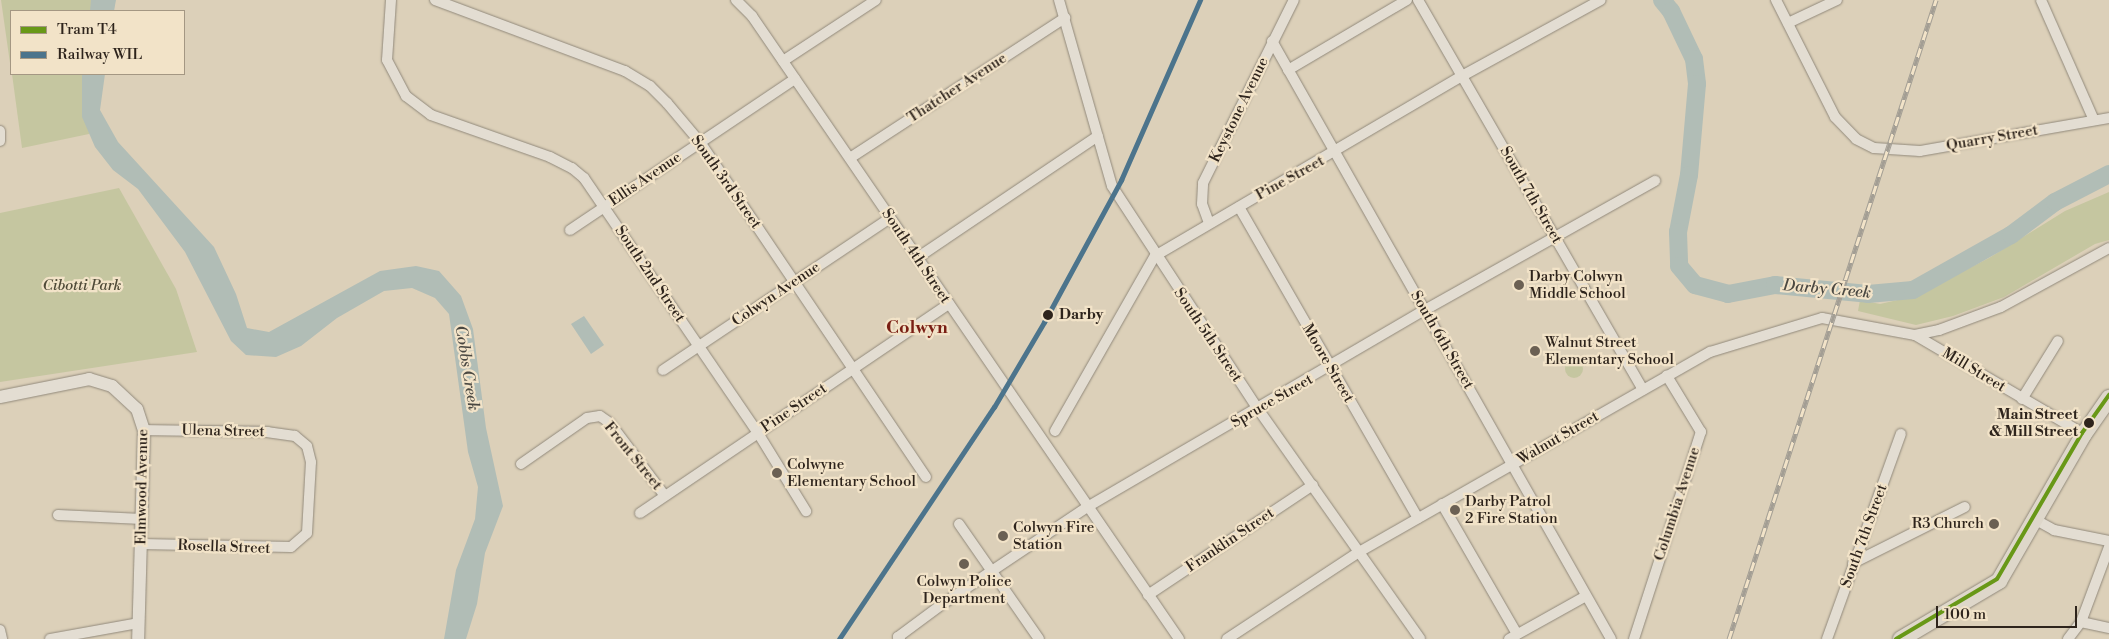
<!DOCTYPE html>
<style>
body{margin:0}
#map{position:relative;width:2109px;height:639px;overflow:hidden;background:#dcd0b9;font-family:"Libre Bodoni",serif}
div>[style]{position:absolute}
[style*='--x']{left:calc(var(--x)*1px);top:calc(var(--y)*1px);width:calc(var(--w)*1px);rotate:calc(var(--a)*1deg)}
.green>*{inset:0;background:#c5c6a0}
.round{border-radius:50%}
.water>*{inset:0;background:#b1bdb6}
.river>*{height:18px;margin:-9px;padding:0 9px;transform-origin:9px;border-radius:9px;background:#b1bdb6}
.roads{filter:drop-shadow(0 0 1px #91897b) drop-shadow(0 0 1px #91897b)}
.minor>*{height:10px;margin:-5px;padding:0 5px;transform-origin:5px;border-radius:5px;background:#e3ddd2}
.tertiary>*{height:12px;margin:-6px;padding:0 6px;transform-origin:6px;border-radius:6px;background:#e3ddd2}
.primary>*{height:16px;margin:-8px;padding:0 8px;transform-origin:8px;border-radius:8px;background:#ded7ca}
.rail>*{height:5px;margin-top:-2.5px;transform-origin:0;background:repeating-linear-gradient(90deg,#f2e3c8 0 9px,#a39e94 0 18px);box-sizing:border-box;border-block:1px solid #a39e94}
.rail-1>*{height:5px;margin:-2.5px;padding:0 2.5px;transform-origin:2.5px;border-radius:2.5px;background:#4c748c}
.tram-1>*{height:4px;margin:-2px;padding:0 2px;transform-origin:2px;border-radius:2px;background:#689817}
.dots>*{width:14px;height:14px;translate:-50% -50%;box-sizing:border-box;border:2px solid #f2e3c8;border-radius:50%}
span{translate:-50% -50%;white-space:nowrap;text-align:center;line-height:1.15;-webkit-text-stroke:4.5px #f2e3c8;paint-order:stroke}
.street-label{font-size:15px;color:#2e241c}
.poi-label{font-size:15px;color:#2e241c}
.left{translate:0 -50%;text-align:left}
.right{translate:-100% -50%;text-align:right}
.park-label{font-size:15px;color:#4f4a38;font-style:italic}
.stop-label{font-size:15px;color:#2e241c;font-weight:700}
.water-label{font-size:16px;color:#4a4842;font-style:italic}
.quarter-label{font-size:18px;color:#7a1f14;font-weight:700}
.legend{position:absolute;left:10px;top:10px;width:175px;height:65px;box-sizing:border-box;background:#f2e3c8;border:1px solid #a49783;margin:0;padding:6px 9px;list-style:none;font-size:15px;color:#2e241c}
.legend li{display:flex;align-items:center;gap:10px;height:25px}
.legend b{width:25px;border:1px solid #a49783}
.scale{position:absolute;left:1936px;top:606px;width:141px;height:22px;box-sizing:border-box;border:2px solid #2e241c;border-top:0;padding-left:6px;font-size:15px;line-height:18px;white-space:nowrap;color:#2e241c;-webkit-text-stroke:4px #f2e3c8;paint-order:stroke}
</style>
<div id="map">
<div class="green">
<i style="clip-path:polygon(1px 0,95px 0,94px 11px,11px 11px,11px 70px)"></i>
<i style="clip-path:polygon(12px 74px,89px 74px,89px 134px,22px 148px)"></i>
<i style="clip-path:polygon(119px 188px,176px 289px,197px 352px,0 382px,0 213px)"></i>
<i style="clip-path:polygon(2109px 192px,2109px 240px,2095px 244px,2004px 297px,1953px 316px,1916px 325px,1858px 311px,1860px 300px,1880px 304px,1915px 296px,1989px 258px,2065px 211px)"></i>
<i class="round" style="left:1565px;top:360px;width:18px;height:18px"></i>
</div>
<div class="water">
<i style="clip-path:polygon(91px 0,116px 0,114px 11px,90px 11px)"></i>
<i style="clip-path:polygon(82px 74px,105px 74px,100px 110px,118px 142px,214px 247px,236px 294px,247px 328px,269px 332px,380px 271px,416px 266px,439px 271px,461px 296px,473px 329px,486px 428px,503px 506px,485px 553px,477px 604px,466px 639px,444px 639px,456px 570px,475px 519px,478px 487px,468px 452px,449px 314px,435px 298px,412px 288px,384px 291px,337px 318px,301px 346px,276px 357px,246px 355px,231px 341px,185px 252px,138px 189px,113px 170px,95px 147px,82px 117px)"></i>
<i style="clip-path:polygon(584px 316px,604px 345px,591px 354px,571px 324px)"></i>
</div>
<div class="river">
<i style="--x:1662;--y:0;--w:14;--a:51"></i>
<i style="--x:1671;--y:11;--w:53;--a:64.4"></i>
<i style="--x:1694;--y:59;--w:25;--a:83"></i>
<i style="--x:1697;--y:84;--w:91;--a:95"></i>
<i style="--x:1689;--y:175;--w:58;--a:100.9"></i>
<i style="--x:1678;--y:232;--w:34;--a:88"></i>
<i style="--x:1679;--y:266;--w:25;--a:50"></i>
<i style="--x:1695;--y:285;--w:34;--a:15"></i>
<i style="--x:1728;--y:294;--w:48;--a:-10.8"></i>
<i style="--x:1775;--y:285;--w:93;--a:5.5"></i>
<i style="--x:1868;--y:294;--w:45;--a:-5.1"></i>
<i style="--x:1913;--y:290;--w:112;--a:-29.3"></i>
<i style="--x:2011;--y:235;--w:55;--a:-36.9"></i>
<i style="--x:2055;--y:202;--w:61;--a:-27.4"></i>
</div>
<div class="roads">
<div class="minor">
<i style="--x:391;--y:0;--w:60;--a:93.8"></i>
<i style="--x:387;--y:60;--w:41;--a:62.2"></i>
<i style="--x:406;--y:96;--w:31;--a:37"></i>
<i style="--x:431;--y:115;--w:126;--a:19.4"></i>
<i style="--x:550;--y:157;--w:25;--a:27"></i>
<i style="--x:572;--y:168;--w:16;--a:40"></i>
<i style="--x:584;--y:178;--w:309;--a:55.7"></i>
<i style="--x:758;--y:433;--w:92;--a:58.4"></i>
<i style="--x:435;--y:0;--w:203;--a:20.5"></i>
<i style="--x:625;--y:71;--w:29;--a:31"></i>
<i style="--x:650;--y:86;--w:24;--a:45"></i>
<i style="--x:667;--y:103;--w:51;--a:49.8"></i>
<i style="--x:700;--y:142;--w:404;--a:56"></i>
<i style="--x:736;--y:0;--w:23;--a:45"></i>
<i style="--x:752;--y:16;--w:755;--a:55.57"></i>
<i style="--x:1059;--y:0;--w:193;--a:74.1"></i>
<i style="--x:1112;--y:186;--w:267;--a:56.8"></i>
<i style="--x:1258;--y:409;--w:281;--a:54.8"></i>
<i style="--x:1418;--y:0;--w:450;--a:60"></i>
<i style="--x:1776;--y:0;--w:131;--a:63.2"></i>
<i style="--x:1835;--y:117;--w:30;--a:46"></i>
<i style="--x:1856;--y:139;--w:20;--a:27"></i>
<i style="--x:1874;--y:148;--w:46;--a:3.7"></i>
<i style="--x:1920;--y:151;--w:192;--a:-9.9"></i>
<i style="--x:2041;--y:0;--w:131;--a:66.2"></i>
<i style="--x:1788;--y:23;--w:54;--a:-25.1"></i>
<i style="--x:1272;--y:41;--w:687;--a:60.45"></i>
<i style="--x:783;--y:61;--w:111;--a:-33.3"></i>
<i style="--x:1288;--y:70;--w:138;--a:-30.5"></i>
<i style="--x:0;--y:131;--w:10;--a:90"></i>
<i style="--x:850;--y:158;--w:257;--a:-33.1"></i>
<i style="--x:1239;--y:207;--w:359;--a:60.1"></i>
<i style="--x:1209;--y:223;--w:20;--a:-110"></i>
<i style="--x:1202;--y:204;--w:21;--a:-87"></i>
<i style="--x:1203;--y:183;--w:204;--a:-63.6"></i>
<i style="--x:570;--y:230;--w:271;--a:-33.9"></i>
<i style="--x:917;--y:258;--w:218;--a:-34"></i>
<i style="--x:1915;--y:335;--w:196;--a:30.4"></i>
<i style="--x:663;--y:370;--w:273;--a:-33.8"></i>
<i style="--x:2022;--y:399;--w:68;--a:-58.2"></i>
<i style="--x:1055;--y:431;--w:202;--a:-60.3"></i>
<i style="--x:1155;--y:256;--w:356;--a:-30.4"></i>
<i style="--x:1462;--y:76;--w:158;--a:-28.7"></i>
<i style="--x:521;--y:464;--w:80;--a:-34.9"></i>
<i style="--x:587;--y:418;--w:13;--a:-9"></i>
<i style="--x:600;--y:416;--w:12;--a:35"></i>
<i style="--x:610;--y:423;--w:91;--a:53"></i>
<i style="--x:1442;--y:504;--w:150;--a:60"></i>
<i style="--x:640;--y:513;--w:373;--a:-34.1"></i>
<i style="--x:58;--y:515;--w:84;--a:2.7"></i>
<i style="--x:2036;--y:520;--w:21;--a:29"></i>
<i style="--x:2054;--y:530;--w:56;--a:11.3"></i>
<i style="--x:959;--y:524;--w:140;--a:55.2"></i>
<i style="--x:141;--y:544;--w:150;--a:1.1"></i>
<i style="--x:291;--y:547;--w:21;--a:-41"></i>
<i style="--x:307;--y:533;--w:71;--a:-86.8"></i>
<i style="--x:311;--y:462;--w:16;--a:-104"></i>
<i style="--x:307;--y:446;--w:16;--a:-140"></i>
<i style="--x:295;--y:436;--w:27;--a:-172"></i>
<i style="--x:268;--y:432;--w:124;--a:-179.1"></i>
<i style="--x:1853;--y:563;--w:125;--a:-26.6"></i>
<i style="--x:1148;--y:595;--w:198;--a:-33.7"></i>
<i style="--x:2081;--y:622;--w:29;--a:12"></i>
<i style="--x:0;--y:630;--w:9;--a:77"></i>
<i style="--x:50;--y:639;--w:90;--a:-10.2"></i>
<i style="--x:900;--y:639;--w:3;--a:-135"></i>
<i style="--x:898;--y:637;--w:57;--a:-36.5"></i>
<i style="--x:944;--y:603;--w:174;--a:-33.8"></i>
<i style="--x:1089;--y:506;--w:389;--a:-30.3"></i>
<i style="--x:1425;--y:310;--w:264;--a:-29.3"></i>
<i style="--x:1227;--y:639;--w:158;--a:-33.4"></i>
<i style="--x:1359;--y:552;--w:404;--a:-29.7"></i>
<i style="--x:1710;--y:352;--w:117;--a:-16.9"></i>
<i style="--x:1822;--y:318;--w:95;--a:10.4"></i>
<i style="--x:1915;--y:335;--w:25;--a:-12"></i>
<i style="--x:1939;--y:330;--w:66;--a:-20.4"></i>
<i style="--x:2001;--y:307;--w:123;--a:-28.6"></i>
<i style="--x:1509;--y:639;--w:88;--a:-29.2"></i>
<i style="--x:1634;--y:639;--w:218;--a:-72.1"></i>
<i style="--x:1701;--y:432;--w:66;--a:-121.3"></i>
<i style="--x:1827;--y:639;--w:218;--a:-70.2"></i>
<i style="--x:2068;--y:639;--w:21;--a:-53"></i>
<i style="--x:2081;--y:622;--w:80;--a:-69.5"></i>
</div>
<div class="tertiary">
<i style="--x:0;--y:397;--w:91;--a:-11.4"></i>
<i style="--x:89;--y:379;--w:24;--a:17"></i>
<i style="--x:112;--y:386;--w:34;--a:43"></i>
<i style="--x:137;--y:409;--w:22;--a:72"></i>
<i style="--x:144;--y:430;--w:209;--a:91.6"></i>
</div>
<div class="primary">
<i style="--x:1901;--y:639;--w:114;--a:-30.6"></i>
<i style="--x:1999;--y:581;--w:170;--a:-60"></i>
<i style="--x:2084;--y:434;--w:44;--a:-55.2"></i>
</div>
</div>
<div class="rail">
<i style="--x:1729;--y:639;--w:672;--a:-72.05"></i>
</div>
<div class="rail-1">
<i style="--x:839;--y:639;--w:279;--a:-56.3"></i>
<i style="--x:994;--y:407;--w:99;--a:-59.5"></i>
<i style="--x:1044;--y:322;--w:162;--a:-61.5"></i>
<i style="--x:1121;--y:180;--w:197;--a:-66.3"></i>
</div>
<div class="tram-1">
<i style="--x:1896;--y:639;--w:117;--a:-30.7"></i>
<i style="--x:1997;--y:579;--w:169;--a:-59.8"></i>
<i style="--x:2082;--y:433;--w:47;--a:-54.6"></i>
</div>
<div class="dots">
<i style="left:1519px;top:285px;background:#6b6053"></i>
<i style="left:1048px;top:315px;background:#2e241c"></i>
<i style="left:1535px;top:351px;background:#6b6053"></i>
<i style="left:2089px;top:423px;background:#2e241c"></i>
<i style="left:777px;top:473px;background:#6b6053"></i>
<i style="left:1455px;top:510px;background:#6b6053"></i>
<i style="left:1994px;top:524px;background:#6b6053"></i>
<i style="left:1003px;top:536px;background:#6b6053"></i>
<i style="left:964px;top:564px;background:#6b6053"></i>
</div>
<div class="street-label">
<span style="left:957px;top:88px;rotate:-33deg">Thatcher Avenue</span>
<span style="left:1239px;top:110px;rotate:-64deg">Keystone Avenue</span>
<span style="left:1992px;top:138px;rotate:-10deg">Quarry Street</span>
<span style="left:1290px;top:178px;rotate:-29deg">Pine Street</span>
<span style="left:645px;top:179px;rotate:-34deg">Ellis Avenue</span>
<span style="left:726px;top:182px;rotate:55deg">South 3rd Street</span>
<span style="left:1531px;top:195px;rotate:60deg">South 7th Street</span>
<span style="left:916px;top:256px;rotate:56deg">South 4th Street</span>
<span style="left:650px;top:274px;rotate:56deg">South 2nd Street</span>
<span style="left:776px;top:294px;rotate:-34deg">Colwyn Avenue</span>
<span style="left:1208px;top:335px;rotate:56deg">South 5th Street</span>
<span style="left:1442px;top:340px;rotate:60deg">South 6th Street</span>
<span style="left:1328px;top:363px;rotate:60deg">Moore Street</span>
<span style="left:1974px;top:370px;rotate:31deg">Mill Street</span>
<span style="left:1272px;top:401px;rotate:-30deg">Spruce Street</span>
<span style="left:794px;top:408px;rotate:-34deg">Pine Street</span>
<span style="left:223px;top:431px;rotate:1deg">Ulena Street</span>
<span style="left:1558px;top:438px;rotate:-30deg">Walnut Street</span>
<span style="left:633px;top:456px;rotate:51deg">Front Street</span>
<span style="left:142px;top:487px;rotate:-89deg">Elmwood Avenue</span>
<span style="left:1677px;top:504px;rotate:-72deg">Columbia Avenue</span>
<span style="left:1864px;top:536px;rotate:-70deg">South 7th Street</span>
<span style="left:1230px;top:540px;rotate:-34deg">Franklin Street</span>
<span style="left:224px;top:547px;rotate:2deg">Rosella Street</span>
</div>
<div class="poi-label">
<span class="left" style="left:1529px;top:285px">Darby Colwyn<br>Middle School</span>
<span class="left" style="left:1545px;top:351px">Walnut Street<br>Elementary School</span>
<span class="left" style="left:787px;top:473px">Colwyne<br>Elementary School</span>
<span class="left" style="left:1465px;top:510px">Darby Patrol<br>2 Fire Station</span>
<span class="right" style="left:1984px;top:524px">R3 Church</span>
<span class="left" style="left:1013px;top:536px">Colwyn Fire<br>Station</span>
<span style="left:964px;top:590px">Colwyn Police<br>Department</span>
</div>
<div class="park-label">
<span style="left:82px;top:286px">Cibotti Park</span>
</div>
<div class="stop-label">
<span class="left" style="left:1059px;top:315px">Darby</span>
<span class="right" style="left:2078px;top:423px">Main Street<br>&amp; Mill Street</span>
</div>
<div class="water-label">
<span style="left:1827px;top:289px;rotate:5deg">Darby Creek</span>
<span style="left:467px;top:368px;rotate:81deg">Cobbs Creek</span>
</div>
<div class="quarter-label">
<span style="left:917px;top:328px">Colwyn</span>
</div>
<ul class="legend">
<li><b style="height:6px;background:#689817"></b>Tram T4</li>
<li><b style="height:6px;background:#4c748c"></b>Railway WIL</li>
</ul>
<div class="scale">100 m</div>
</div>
